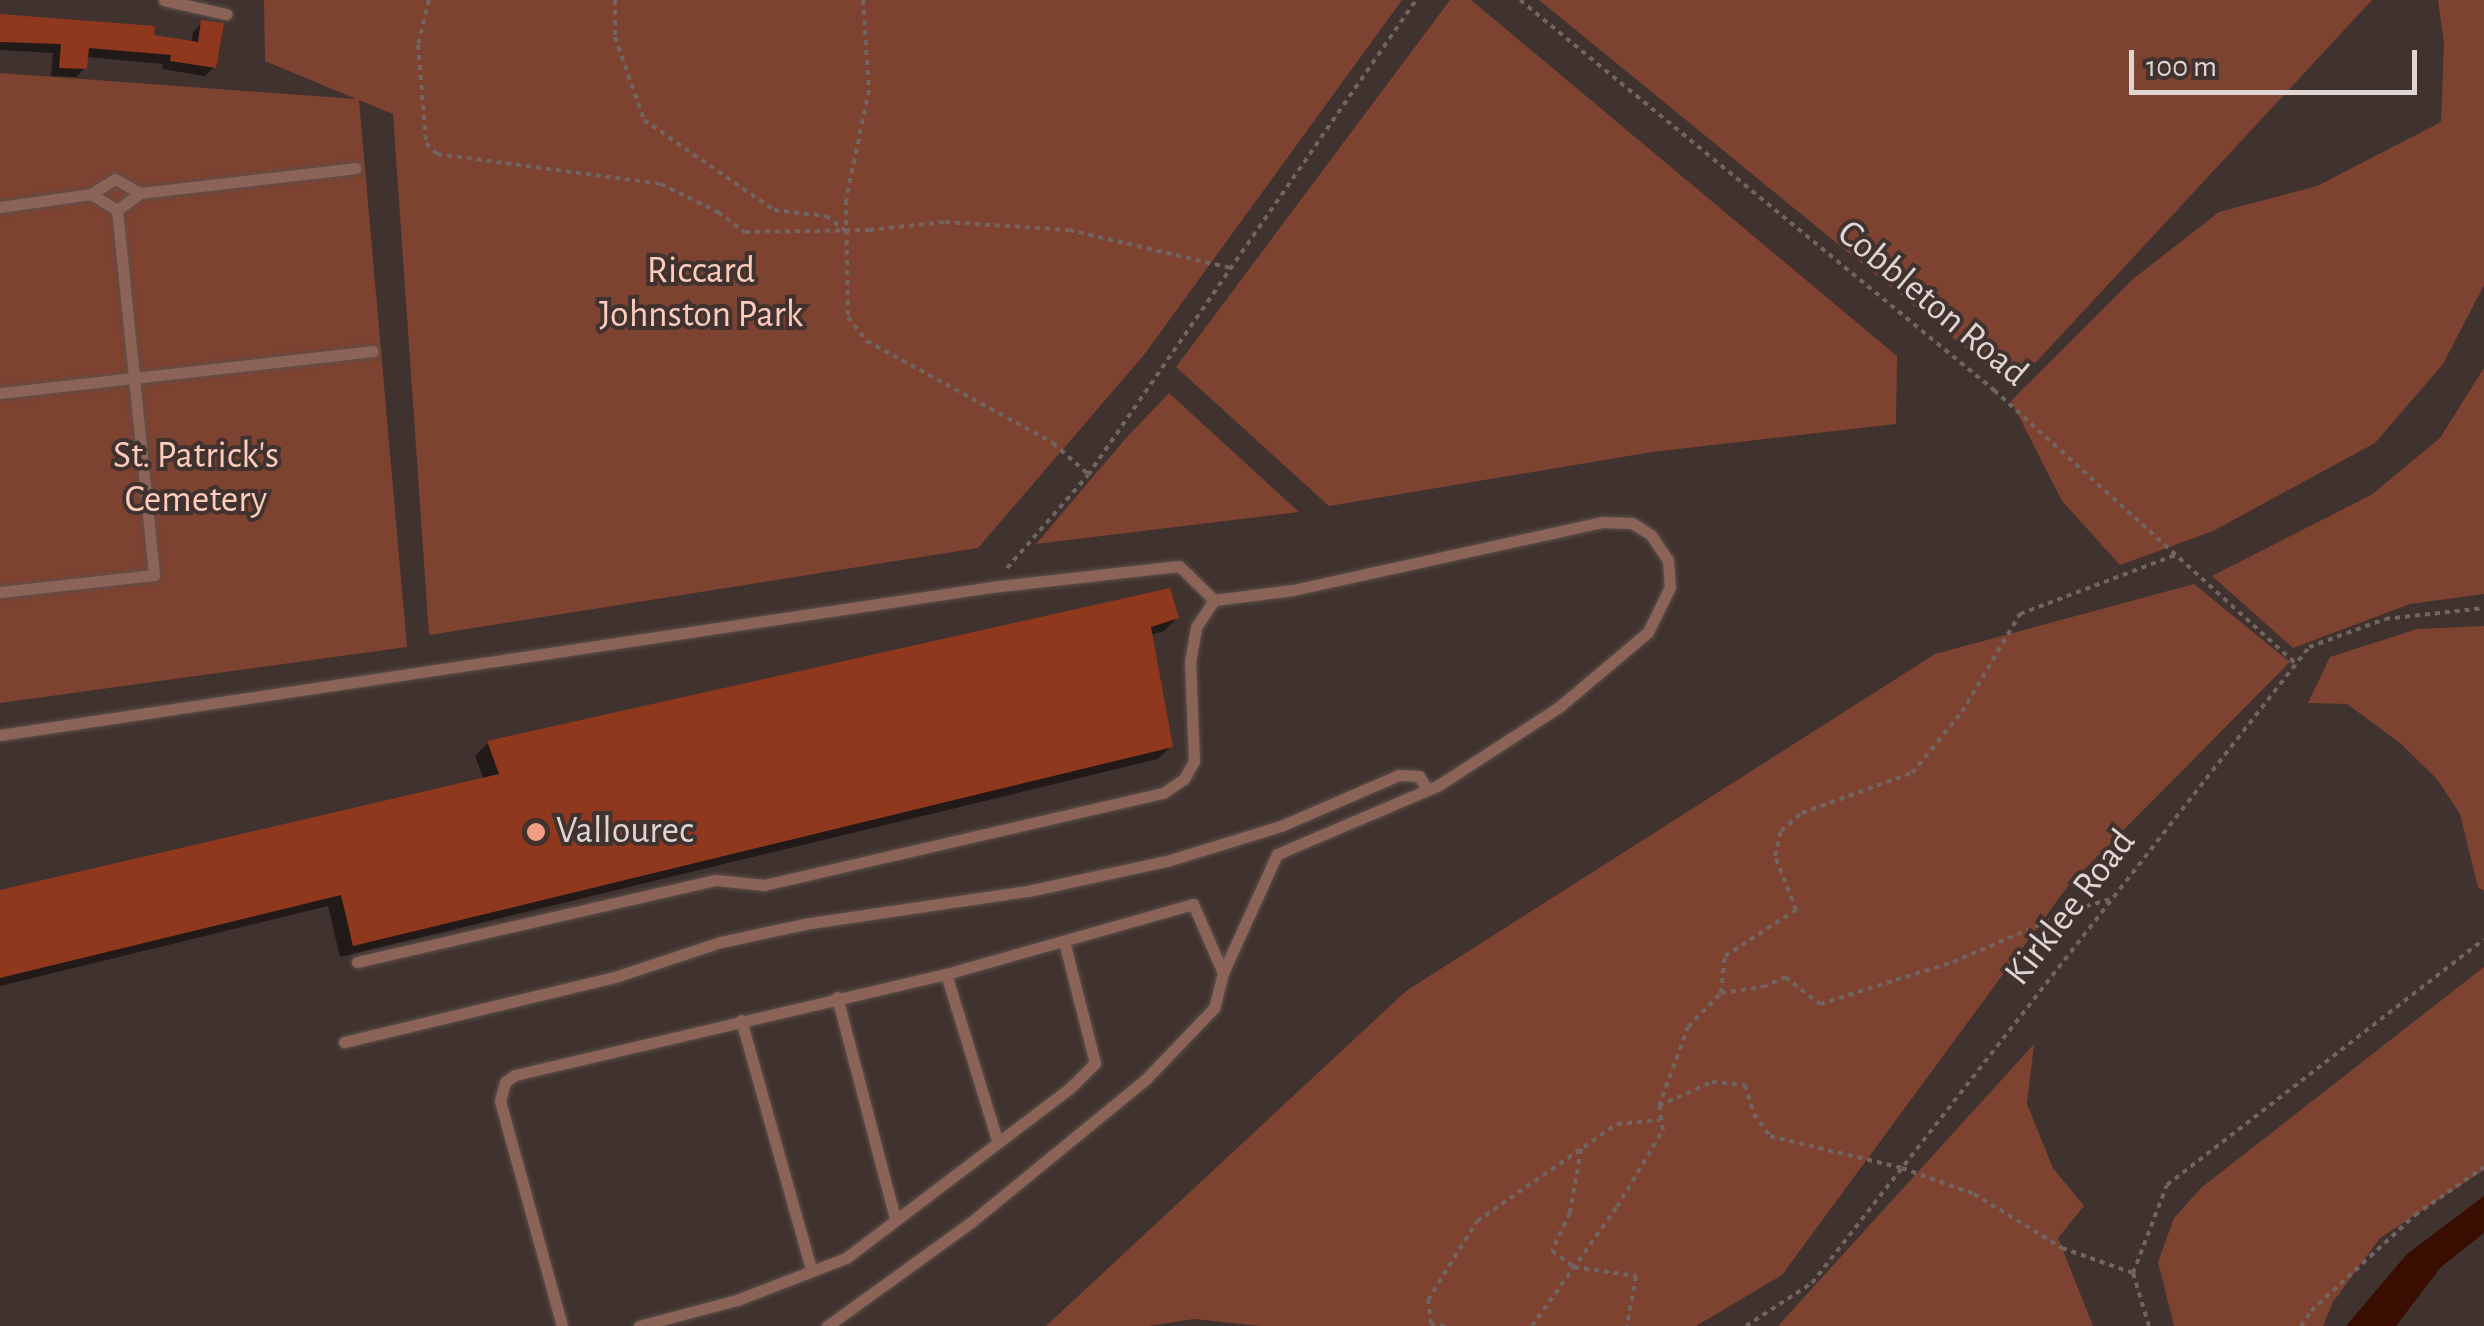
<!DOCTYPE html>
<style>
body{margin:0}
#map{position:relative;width:2484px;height:1326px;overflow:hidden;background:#40322e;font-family:"Alegreya Sans",sans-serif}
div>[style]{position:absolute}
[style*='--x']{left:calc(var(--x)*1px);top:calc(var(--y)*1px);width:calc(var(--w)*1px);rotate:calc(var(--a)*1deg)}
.green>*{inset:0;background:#7e4230}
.water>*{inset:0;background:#3a0d01}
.shadow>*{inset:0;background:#0007}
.building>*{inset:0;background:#8f381e}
.path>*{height:4px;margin-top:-2px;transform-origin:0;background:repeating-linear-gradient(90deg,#716561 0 5px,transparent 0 10px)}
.roads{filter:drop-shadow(0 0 2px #5d504c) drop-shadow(0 0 2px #5d504c)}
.service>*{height:11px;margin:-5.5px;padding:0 5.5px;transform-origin:5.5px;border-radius:5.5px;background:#8b6357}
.dots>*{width:28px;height:28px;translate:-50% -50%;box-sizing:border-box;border:5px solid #40322e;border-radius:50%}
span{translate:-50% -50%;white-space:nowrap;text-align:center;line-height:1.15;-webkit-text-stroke:8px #40322e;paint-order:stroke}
.park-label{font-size:38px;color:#fecbbc}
.street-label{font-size:38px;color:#dfd6d3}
.poi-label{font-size:38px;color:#dfd6d3}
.left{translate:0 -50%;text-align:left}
.scale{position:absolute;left:2129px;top:50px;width:288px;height:45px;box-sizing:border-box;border:5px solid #dfd6d3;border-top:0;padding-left:12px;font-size:30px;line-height:35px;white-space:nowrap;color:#dfd6d3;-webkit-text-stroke:8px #40322e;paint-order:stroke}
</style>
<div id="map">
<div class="green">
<i style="clip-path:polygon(264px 0,1402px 0,1144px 355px,978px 548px,429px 635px,393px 114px,359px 100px,407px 647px,0 703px,0 73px,356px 99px,265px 61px)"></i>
<i style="clip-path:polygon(1450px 0,1471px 0,1897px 356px,1896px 424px,1652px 452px,1329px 506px,1176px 367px)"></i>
<i style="clip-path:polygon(1539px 0,2372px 0,2013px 387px)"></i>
<i style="clip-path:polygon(2438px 0,2484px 0,2484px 285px,2443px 364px,2375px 443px,2213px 531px,2120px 565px,2062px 501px,2011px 401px,2133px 279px,2219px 212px,2317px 186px,2441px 122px,2444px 44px)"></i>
<i style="clip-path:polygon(2484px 368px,2484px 594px,2410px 604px,2293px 648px,2212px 576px,2371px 495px,2440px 438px)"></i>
<i style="clip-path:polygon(1169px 393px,1299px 512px,1036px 544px,1126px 438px)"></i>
<i style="clip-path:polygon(2194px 584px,2290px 662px,2068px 886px,1782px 1275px,1696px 1326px,1260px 1326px,1194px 1319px,1149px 1326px,1046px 1326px,1406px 991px,1935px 654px)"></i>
<i style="clip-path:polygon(2484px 626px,2484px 891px,2478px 887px,2460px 814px,2437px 779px,2400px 743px,2347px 704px,2308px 703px,2330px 657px,2417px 629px)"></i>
<i style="clip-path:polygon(2484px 967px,2484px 1170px,2380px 1238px,2333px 1302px,2323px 1326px,2174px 1326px,2158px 1262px,2174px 1218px,2202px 1187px)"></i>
<i style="clip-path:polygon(2034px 1044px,2027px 1104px,2053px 1168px,2084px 1206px,2058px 1238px,2093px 1326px,1778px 1326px)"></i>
</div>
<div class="water">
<i style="clip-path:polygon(2484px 1196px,2484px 1233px,2441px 1267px,2396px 1326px,2346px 1326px,2407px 1254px)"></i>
</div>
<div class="shadow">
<i style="clip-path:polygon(0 17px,191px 43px,193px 32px,202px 22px,214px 67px,205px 76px,162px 69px,163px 64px,86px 57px,85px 68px,76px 77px,51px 76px,53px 53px,0 50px)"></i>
<i style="clip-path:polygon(1177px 618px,1164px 631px,1150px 635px,1171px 746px,1158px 759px,340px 957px,328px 906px,0 986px,0 892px,484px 780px,475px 756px,488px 743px)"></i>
</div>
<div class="building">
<i style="clip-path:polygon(0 14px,155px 26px,154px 35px,198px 42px,201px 20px,224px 23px,216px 68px,170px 61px,171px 55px,89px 48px,87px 69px,59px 68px,61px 44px,0 42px)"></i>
<i style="clip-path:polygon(1170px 588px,1179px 618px,1151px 627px,1173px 747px,353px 946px,341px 895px,0 978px,0 890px,499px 774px,487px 741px)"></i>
</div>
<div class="path">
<i style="--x:429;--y:0;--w:46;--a:103.7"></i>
<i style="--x:418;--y:45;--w:98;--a:85.3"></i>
<i style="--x:426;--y:143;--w:16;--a:45"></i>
<i style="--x:437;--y:154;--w:226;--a:7.6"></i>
<i style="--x:661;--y:184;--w:64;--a:26.2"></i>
<i style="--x:718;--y:212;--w:34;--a:37"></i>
<i style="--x:745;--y:232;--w:124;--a:-0.9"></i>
<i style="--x:869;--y:230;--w:76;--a:-6"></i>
<i style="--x:945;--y:222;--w:124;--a:3.7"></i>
<i style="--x:1069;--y:230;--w:166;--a:13.2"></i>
<i style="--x:615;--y:0;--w:37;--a:90"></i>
<i style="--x:615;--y:37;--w:88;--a:70.7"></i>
<i style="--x:644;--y:120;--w:158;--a:34.7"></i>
<i style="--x:774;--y:210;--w:52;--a:6.6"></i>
<i style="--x:826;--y:216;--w:25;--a:37"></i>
<i style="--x:863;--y:0;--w:90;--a:86.2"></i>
<i style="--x:869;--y:90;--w:112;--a:101.8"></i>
<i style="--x:846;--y:200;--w:117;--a:89"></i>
<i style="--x:848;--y:317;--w:31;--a:52"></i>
<i style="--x:867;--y:341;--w:212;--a:28.7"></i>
<i style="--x:1053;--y:443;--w:47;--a:41.5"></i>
<i style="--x:1520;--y:0;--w:614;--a:39.45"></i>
<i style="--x:1994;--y:390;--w:406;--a:42.2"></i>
<i style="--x:1007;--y:568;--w:123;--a:-48.9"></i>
<i style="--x:1088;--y:475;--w:577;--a:-55.37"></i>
<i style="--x:1721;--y:993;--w:42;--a:-8.1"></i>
<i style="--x:1763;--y:987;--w:24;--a:-24"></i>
<i style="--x:1785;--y:977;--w:44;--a:37.6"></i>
<i style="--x:1820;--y:1004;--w:139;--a:-17.5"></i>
<i style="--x:1953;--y:962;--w:134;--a:-23.3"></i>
<i style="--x:2076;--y:909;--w:36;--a:-16"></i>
<i style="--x:1659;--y:1106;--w:58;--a:-24.4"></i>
<i style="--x:1712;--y:1082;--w:33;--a:5"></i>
<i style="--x:1745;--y:1085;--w:30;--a:73"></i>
<i style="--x:1754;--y:1114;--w:27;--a:54"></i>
<i style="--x:1770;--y:1136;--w:136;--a:13.6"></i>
<i style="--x:1902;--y:1168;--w:77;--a:19.9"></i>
<i style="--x:1974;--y:1194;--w:103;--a:31.5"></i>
<i style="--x:2062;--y:1248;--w:75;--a:19.4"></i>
<i style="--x:1581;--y:1149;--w:65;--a:99.8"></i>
<i style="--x:1570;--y:1213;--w:42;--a:115.3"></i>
<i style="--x:1552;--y:1251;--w:27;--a:36"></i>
<i style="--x:1574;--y:1267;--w:63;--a:8.3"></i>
<i style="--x:1636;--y:1276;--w:51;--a:100.2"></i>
<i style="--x:1445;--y:1326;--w:14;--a:-172"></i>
<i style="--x:1431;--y:1324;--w:24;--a:-97"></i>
<i style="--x:1428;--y:1300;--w:93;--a:-58.2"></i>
<i style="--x:1477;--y:1221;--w:170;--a:-34.7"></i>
<i style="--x:1617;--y:1124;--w:43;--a:-5.3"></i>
<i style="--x:1532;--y:1326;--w:146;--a:-54.5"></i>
<i style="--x:1617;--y:1207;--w:90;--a:-59.1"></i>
<i style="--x:1663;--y:1130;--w:24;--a:-99"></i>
<i style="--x:1659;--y:1106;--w:84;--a:-69.8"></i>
<i style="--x:1688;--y:1027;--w:47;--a:-45.9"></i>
<i style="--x:1721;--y:993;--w:37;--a:-84"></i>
<i style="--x:1725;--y:956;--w:85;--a:-32.9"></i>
<i style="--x:1796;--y:910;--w:58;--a:-111.3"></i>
<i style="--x:1775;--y:856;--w:26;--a:-77"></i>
<i style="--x:1781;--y:831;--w:28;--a:-41"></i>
<i style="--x:1802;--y:813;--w:117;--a:-20"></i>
<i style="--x:1912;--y:773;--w:79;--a:-50.7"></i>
<i style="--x:1962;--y:712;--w:114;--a:-59.4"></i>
<i style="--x:2020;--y:614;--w:166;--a:-20.8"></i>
<i style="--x:1746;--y:1326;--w:79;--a:-33.1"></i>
<i style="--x:1812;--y:1283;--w:807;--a:-51.99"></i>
<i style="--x:2309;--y:647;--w:81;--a:-20.2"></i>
<i style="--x:2385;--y:619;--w:100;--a:-6.3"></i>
<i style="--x:2149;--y:1326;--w:55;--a:-106.8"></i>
<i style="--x:2133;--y:1273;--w:94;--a:-68.9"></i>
<i style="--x:2167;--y:1185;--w:401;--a:-37.8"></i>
<i style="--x:2301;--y:1326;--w:18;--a:-56"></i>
<i style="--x:2311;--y:1311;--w:142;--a:-42.7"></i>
<i style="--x:2415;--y:1215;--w:84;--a:-34.8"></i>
</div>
<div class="roads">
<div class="service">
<i style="--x:164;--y:0;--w:64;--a:12.7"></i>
<i style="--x:91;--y:194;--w:28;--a:-32"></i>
<i style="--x:115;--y:179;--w:29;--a:29"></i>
<i style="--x:0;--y:207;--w:92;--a:-8.1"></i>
<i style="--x:91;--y:194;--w:31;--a:32"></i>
<i style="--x:117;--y:210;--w:367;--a:84.2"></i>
<i style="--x:154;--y:575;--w:155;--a:173.7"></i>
<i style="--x:117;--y:210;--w:29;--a:-36"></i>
<i style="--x:140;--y:193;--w:217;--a:-6.6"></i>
<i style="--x:0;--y:393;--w:375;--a:-6.4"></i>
<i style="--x:0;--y:735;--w:1002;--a:-8.49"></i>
<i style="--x:991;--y:587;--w:189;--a:-6.4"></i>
<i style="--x:1179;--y:566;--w:49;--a:44.2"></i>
<i style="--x:1214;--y:600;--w:80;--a:-7.2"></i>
<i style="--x:1293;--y:590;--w:315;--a:-12.4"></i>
<i style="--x:1601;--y:522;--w:31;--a:2"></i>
<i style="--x:1632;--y:523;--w:22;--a:32"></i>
<i style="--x:1651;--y:535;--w:30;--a:56"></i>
<i style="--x:1668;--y:560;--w:27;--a:86"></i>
<i style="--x:1670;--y:587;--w:50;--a:116.1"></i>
<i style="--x:1648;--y:632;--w:116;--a:139.9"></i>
<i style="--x:1559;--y:707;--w:143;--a:147"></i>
<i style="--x:1439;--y:785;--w:176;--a:156.9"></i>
<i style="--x:1277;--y:854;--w:131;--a:114.4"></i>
<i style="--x:1223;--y:973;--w:36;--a:104"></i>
<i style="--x:1214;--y:1008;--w:98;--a:133.8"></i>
<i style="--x:1146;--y:1079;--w:227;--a:140.7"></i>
<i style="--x:970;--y:1223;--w:176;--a:144.2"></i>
<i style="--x:357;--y:962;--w:368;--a:-12.9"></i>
<i style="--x:716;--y:880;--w:48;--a:5.9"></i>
<i style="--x:764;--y:885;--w:409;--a:-13"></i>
<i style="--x:1163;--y:793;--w:25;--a:-34"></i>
<i style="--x:1184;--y:779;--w:21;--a:-61"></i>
<i style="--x:1194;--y:761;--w:99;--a:-92.3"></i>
<i style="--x:1190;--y:662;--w:36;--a:-80"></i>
<i style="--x:1196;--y:627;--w:32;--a:-56"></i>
<i style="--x:946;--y:974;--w:174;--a:72.9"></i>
<i style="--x:837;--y:997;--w:228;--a:75.3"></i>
<i style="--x:741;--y:1020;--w:259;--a:74.3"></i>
<i style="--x:344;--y:1042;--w:282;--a:-13.5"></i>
<i style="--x:618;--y:976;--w:108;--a:-18.3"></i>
<i style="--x:721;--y:942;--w:85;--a:-12.2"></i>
<i style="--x:804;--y:924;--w:226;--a:-8.4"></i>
<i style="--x:1028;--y:891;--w:142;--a:-12.2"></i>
<i style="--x:1167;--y:861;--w:119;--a:-17.1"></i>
<i style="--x:1281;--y:826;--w:129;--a:-23.4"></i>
<i style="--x:1399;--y:775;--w:20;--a:3"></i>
<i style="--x:1419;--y:776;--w:16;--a:60"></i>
<i style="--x:562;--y:1326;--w:233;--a:-105.4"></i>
<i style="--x:500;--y:1101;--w:20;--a:-75"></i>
<i style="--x:505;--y:1082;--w:12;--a:-35"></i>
<i style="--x:515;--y:1075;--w:443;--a:-13.2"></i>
<i style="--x:946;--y:974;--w:257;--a:-15.8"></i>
<i style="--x:1193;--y:904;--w:75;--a:66.5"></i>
<i style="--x:639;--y:1326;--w:101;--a:-14.9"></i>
<i style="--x:737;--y:1300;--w:117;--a:-21.1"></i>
<i style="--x:846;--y:1258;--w:281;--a:-37.2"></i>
<i style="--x:1070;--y:1088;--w:35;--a:-45"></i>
<i style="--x:1095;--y:1063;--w:126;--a:-104.3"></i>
</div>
</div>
<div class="dots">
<i style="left:536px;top:832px;background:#f39f86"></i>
</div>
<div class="park-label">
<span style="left:701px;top:294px">Riccard<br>Johnston Park</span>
<span style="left:196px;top:479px">St. Patrick's<br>Cemetery</span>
</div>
<div class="street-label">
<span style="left:1932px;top:304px;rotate:40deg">Cobbleton Road</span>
<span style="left:2071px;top:908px;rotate:-52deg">Kirklee Road</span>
</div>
<div class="poi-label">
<span class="left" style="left:556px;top:832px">Vallourec</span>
</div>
<div class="scale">100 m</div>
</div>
